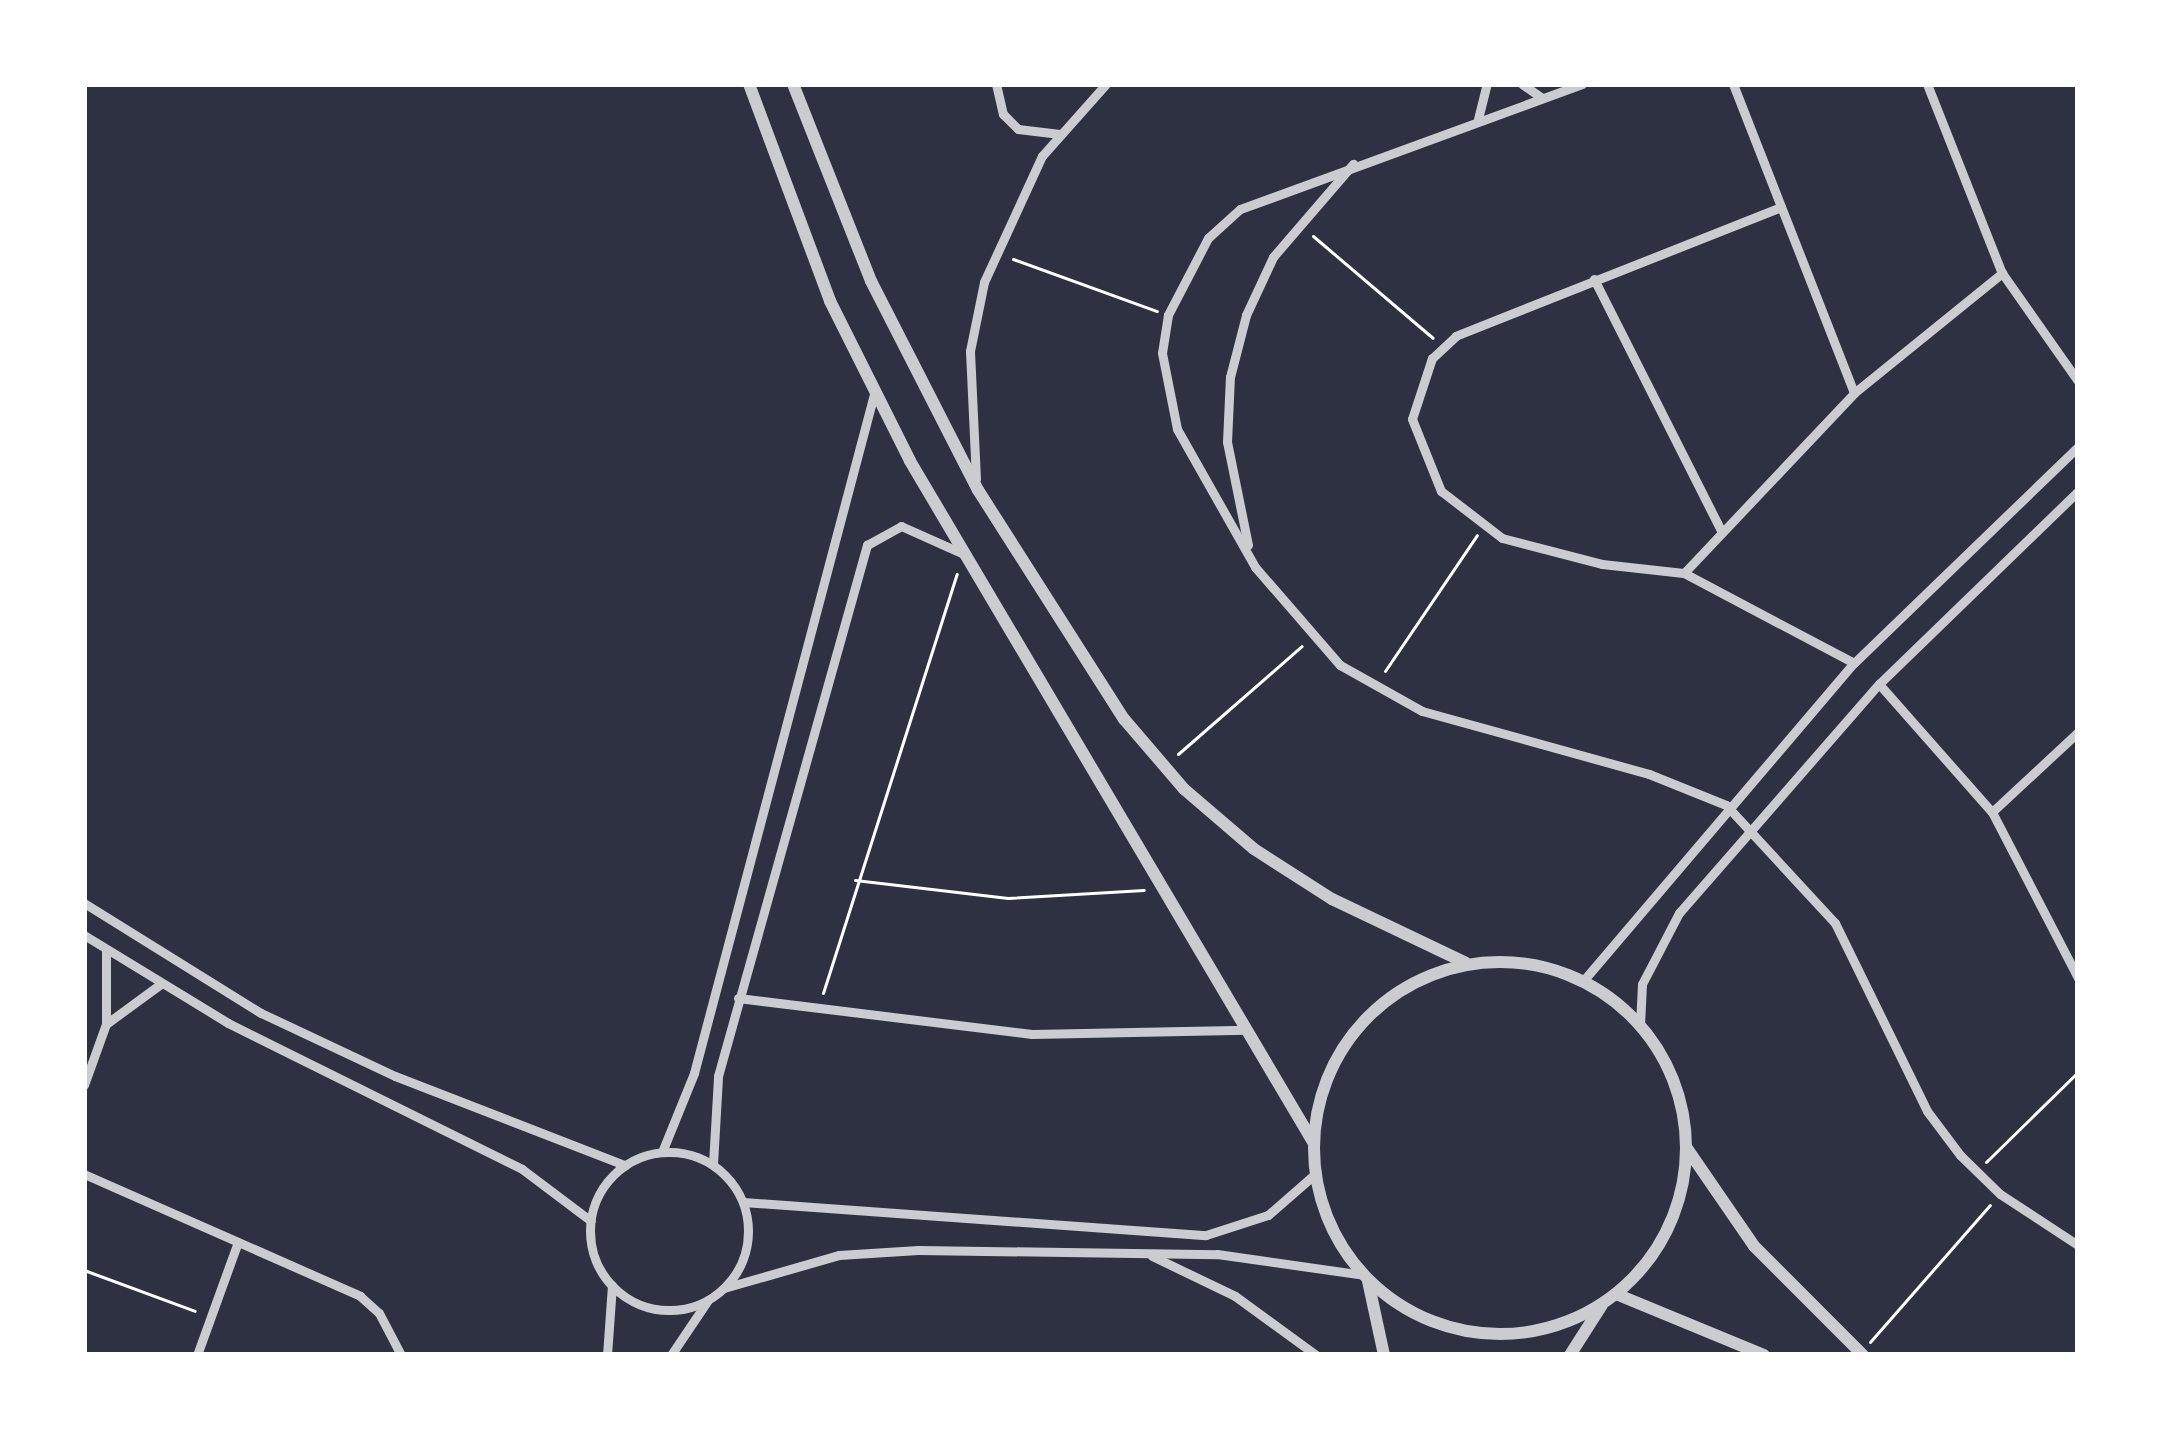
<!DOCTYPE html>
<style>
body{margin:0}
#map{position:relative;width:2162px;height:1439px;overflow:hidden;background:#2d3142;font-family:Figtree,sans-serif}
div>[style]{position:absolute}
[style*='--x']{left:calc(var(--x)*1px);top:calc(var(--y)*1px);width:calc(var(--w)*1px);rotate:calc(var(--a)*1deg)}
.path>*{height:3px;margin:-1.5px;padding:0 1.5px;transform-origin:1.5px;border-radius:1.5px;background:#fff}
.minor>*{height:9px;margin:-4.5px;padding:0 4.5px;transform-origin:4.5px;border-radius:4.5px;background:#caccd0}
.minor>.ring{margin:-4.5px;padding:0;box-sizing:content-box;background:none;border:9px solid #caccd0;border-radius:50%}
.tertiary>*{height:12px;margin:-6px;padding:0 6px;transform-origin:6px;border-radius:6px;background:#caccd0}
.tertiary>.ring{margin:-6px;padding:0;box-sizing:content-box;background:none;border:12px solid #caccd0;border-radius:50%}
span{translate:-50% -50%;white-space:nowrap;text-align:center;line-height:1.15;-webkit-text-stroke:9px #fff;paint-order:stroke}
.frame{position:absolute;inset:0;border:87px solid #fff;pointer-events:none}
</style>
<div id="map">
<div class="path">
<i style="--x:1313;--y:236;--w:157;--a:40.4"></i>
<i style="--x:1013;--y:259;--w:153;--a:19.9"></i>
<i style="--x:1385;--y:671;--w:164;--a:-55.9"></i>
<i style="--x:1178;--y:754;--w:164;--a:-41.1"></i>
<i style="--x:855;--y:880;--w:154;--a:6.7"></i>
<i style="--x:1008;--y:898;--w:136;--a:-3.4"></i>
<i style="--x:823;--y:993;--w:440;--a:-72.3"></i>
<i style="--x:1986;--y:1162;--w:129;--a:-44.4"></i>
<i style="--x:84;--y:1270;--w:118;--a:20.3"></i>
<i style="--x:1870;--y:1342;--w:182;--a:-48.8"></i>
</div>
<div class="minor">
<i style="--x:996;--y:84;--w:31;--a:77"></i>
<i style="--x:1003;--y:114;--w:21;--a:45"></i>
<i style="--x:1018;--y:129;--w:42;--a:6.8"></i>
<i style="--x:1522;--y:84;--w:24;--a:35"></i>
<i style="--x:1582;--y:84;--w:364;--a:159.9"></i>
<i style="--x:1240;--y:209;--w:43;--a:137.8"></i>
<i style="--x:1208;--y:238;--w:87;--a:117.5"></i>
<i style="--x:1168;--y:315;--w:38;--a:99"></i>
<i style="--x:1162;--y:353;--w:77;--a:78.8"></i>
<i style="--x:1177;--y:429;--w:159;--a:60.5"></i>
<i style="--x:1255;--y:567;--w:130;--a:49.1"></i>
<i style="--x:1340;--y:665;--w:94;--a:29.3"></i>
<i style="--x:1422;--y:711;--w:236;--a:15.5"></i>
<i style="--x:1649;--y:774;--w:83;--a:21.9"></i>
<i style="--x:1726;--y:805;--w:161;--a:47.3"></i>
<i style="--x:1835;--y:923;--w:209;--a:63.9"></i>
<i style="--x:1927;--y:1111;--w:55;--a:53.1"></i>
<i style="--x:1960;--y:1155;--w:56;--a:44.3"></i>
<i style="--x:2000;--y:1194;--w:93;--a:33.2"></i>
<i style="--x:1733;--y:84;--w:332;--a:68.6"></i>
<i style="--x:1927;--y:84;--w:203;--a:68.4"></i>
<i style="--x:2002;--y:273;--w:132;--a:54.9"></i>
<i style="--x:1478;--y:119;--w:36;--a:-76"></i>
<i style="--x:1781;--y:207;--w:350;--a:158.4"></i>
<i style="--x:1456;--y:336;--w:33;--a:137"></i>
<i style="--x:1432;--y:358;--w:64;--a:108.2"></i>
<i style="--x:1412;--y:419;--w:78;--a:68.1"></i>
<i style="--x:1441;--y:491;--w:77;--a:37.6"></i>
<i style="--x:1502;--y:538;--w:103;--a:14.6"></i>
<i style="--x:1602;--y:564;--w:82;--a:6.3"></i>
<i style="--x:1684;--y:573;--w:192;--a:27.9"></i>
<i style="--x:1594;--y:279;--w:284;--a:63.2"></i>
<i style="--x:976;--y:479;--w:128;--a:-92.7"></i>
<i style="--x:970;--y:351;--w:70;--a:-78.5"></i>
<i style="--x:984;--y:282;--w:139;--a:-65.3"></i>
<i style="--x:1042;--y:156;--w:96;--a:-48.4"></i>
<i style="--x:1248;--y:545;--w:105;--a:-101.5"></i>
<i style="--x:1227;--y:442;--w:65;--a:-87.4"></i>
<i style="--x:1230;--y:377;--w:64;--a:-75.5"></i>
<i style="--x:1246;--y:315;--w:64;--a:-65"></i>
<i style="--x:1273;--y:257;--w:123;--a:-49.3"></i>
<i style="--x:1684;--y:573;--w:248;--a:-46.6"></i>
<i style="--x:1854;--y:393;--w:191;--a:-39"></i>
<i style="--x:1879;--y:684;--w:171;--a:48.6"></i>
<i style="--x:1992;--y:812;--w:187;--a:62.6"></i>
<i style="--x:1992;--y:812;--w:117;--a:-42.9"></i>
<i style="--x:84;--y:903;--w:208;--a:31.9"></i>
<i style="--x:261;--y:1013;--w:148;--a:25.2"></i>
<i style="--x:395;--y:1076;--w:247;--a:21.2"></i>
<i style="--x:84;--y:935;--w:169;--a:31.4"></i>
<i style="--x:228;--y:1023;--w:328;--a:26.4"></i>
<i style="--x:522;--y:1169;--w:86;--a:37"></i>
<i style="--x:1583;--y:981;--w:418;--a:-49.6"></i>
<i style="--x:1854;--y:663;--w:311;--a:-44"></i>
<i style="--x:738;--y:998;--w:296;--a:7"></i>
<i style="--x:1032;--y:1034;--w:215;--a:-1.1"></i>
<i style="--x:106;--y:1024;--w:69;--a:-36.2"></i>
<i style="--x:1640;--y:1025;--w:41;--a:-87.2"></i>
<i style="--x:1642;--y:984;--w:80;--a:-62.5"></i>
<i style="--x:1679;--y:913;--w:304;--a:-48.9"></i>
<i style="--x:1879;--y:684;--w:277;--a:-44.1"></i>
<i style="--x:84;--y:1085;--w:65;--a:-70.2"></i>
<i style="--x:106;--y:1024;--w:73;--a:-90"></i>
<i style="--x:662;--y:1152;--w:85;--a:-67.9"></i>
<i style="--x:694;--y:1073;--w:702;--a:-75.15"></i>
<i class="ring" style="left:590px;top:1152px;width:149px;height:149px"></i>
<i style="--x:713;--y:1164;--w:88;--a:-86.7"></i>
<i style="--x:718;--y:1076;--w:552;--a:-74.33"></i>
<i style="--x:867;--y:545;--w:39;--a:-29"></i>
<i style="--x:901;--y:526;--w:69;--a:24"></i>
<i style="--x:84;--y:1174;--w:302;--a:23.8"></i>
<i style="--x:360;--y:1296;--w:25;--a:42"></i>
<i style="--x:379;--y:1313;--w:47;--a:62.4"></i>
<i style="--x:743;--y:1202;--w:464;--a:4.1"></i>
<i style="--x:1206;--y:1235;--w:65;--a:-17.9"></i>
<i style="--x:1268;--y:1215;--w:62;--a:-41.1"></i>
<i style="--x:1152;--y:1256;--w:92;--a:25.7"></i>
<i style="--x:1235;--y:1296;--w:100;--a:36.1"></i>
<i style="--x:724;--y:1288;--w:120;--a:-16"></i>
<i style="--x:839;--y:1255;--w:79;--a:-3.6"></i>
<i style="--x:918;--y:1250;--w:299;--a:0.8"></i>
<i style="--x:1217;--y:1254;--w:148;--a:8.1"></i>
<i style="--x:197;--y:1355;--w:120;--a:-70.1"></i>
<i style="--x:607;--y:1355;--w:70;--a:-85.9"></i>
<i style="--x:671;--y:1355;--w:66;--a:-56.1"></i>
</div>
<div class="tertiary">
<i style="--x:749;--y:84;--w:232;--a:69.5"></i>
<i style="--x:830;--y:301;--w:179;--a:63.4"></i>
<i style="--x:910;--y:461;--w:791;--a:59.38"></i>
<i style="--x:793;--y:84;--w:212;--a:68.4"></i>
<i style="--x:871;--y:281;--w:235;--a:62.9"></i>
<i style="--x:978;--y:490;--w:272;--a:57.5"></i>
<i style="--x:1124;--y:719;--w:92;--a:49.4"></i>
<i style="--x:1184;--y:789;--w:92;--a:40.6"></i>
<i style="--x:1254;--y:849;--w:93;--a:32.7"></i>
<i style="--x:1332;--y:899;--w:148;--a:25.5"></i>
<i class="ring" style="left:1314px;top:962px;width:360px;height:360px"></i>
<i style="--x:1686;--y:1147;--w:120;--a:55.5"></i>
<i style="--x:1754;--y:1246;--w:154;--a:45"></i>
<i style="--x:1368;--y:1281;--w:76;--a:77.8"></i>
<i style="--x:1616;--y:1294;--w:160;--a:22.4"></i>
<i style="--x:1570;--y:1355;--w:59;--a:-57.4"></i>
</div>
<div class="frame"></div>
</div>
